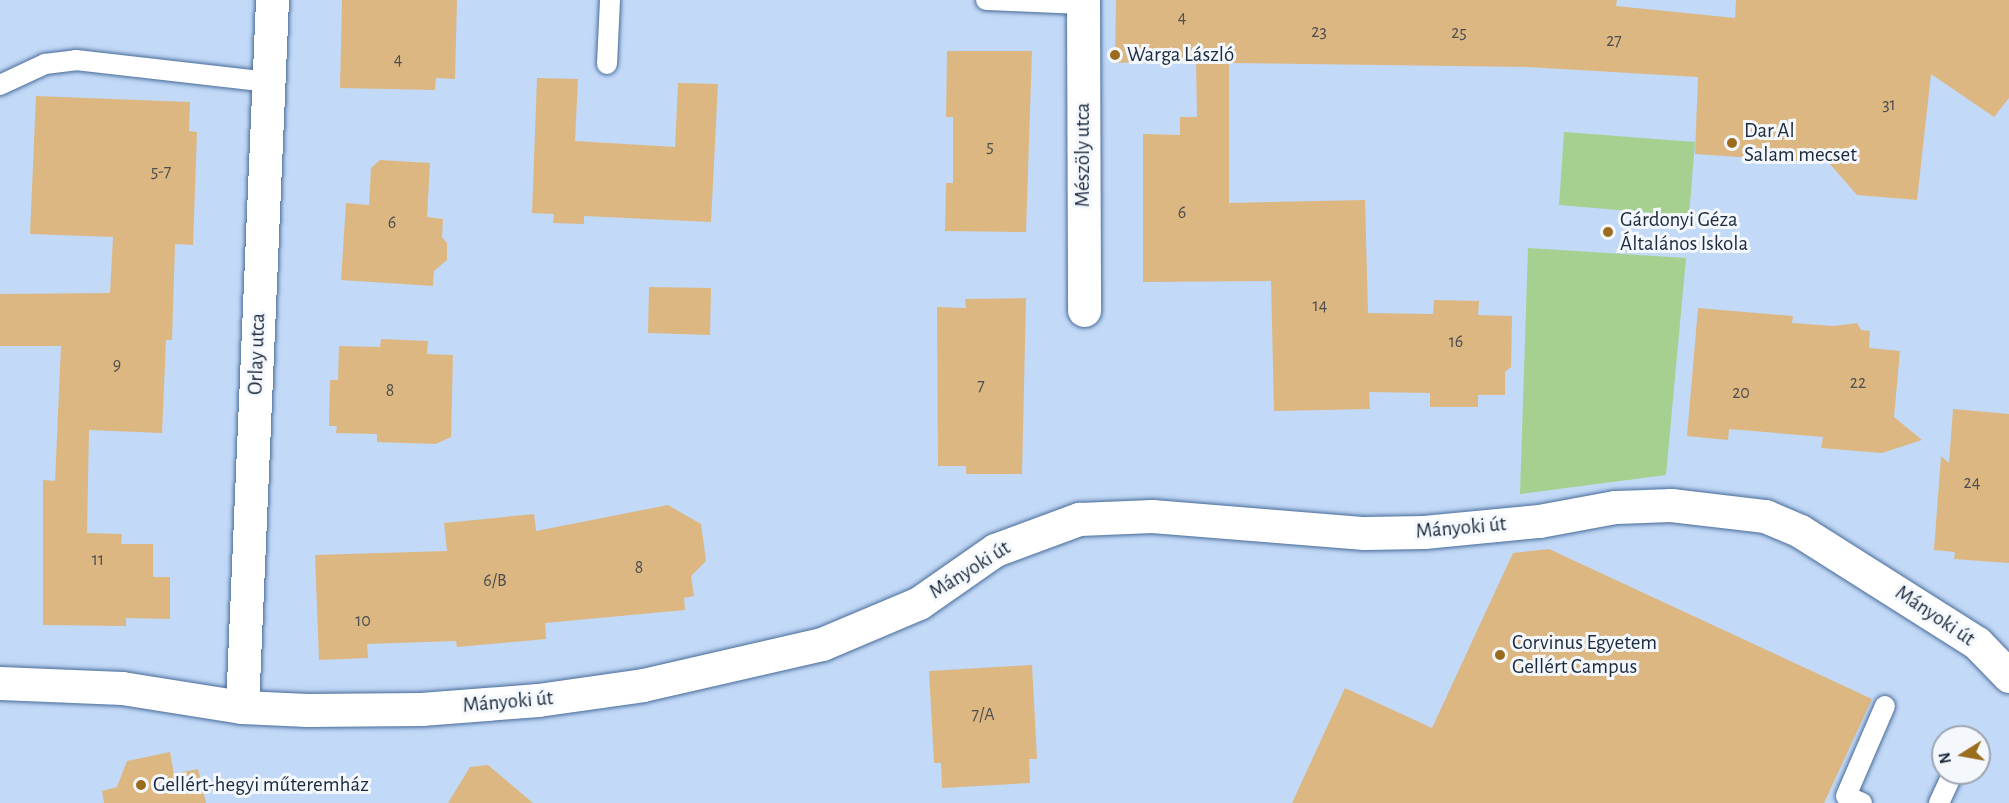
<!DOCTYPE html>
<meta charset="utf-8">
<style>
body{margin:0}
#map{position:relative;width:2009px;height:803px;overflow:hidden;background:#c2d9f7;font-family:"Alegreya Sans",sans-serif}
div>[style]{position:absolute}
[style*='--x']{left:calc(var(--x)*1px);top:calc(var(--y)*1px);width:calc(var(--w)*1px);rotate:calc(var(--a)*1deg)}
.green>*{inset:0;background:#a5d08f}
.building>*{inset:0;background:#ddb782}
.roads{filter:drop-shadow(0 0 2px #486b98) drop-shadow(0 0 2px #486b98)}
.lane>*{height:20px;margin:-10px;padding:0 10px;transform-origin:10px;border-radius:10px;background:#fff}
.street>*{height:33px;margin:-16.5px;padding:0 16.5px;transform-origin:16.5px;border-radius:16.5px;background:#fff}
.dots>*{width:16px;height:16px;translate:-50% -50%;box-sizing:border-box;border:3px solid #f4f8fd;border-radius:50%}
span{translate:-50% -50%;white-space:nowrap;text-align:center;line-height:1.15;-webkit-text-stroke:6px #f4f8fd;paint-order:stroke}
.number-label{font-size:18px;color:#4c4e4f}
.number-label span{-webkit-text-stroke-width:0}
.poi-label{font-size:21px;color:#1c2b3e}
.left{translate:0 -50%;text-align:left}
.street-label{font-size:21px;color:#1c2b3e}
.north{position:absolute;left:1931px;top:725px;width:60px;height:60px;box-sizing:border-box;background:#f4f8fd;border:2px solid #9ea6b1;border-radius:50%;rotate:259deg;font-size:16px;font-weight:700;line-height:24px;text-align:center;color:#1c2b3e}
.north::after{content:'';display:block;margin:auto;width:21px;height:27px;background:#9c6c1e;clip-path:polygon(50% 0,100% 100%,50% 72%,0 100%)}
</style>
<div id="map">
<div class="green">
<i style="clip-path:polygon(1564px 132px,1695px 142px,1689px 216px,1559px 205px)"></i>
<i style="clip-path:polygon(1528px 248px,1686px 258px,1666px 475px,1520px 494px)"></i>
</div>
<div class="building">
<i style="clip-path:polygon(342px 0,457px 0,455px 79px,436px 78px,435px 90px,340px 88px)"></i>
<i style="clip-path:polygon(1116px 0,1617px 0,1616px 6px,1735px 18px,1736px 0,2009px 0,2009px 98px,1994px 117px,1931px 74px,1917px 200px,1857px 195px,1829px 163px,1695px 154px,1698px 77px,1527px 67px,1229px 63px,1229px 203px,1365px 200px,1368px 313px,1433px 314px,1434px 300px,1479px 301px,1478px 315px,1512px 316px,1511px 367px,1505px 372px,1505px 395px,1478px 395px,1478px 407px,1430px 407px,1430px 393px,1369px 392px,1370px 409px,1274px 411px,1271px 281px,1143px 282px,1143px 134px,1180px 135px,1180px 117px,1197px 117px,1196px 60px,1115px 63px)"></i>
<i style="clip-path:polygon(947px 51px,1032px 51px,1026px 232px,945px 231px,946px 183px,953px 183px,953px 117px,946px 117px)"></i>
<i style="clip-path:polygon(537px 78px,578px 79px,575px 141px,675px 147px,678px 83px,718px 84px,711px 222px,584px 216px,584px 224px,553px 223px,554px 214px,532px 213px)"></i>
<i style="clip-path:polygon(36px 96px,190px 102px,189px 131px,197px 132px,193px 245px,175px 244px,172px 340px,166px 340px,162px 433px,89px 430px,87px 533px,122px 534px,121px 544px,153px 544px,153px 577px,170px 577px,170px 619px,126px 618px,126px 626px,43px 625px,43px 480px,55px 481px,61px 346px,0 346px,0 294px,110px 293px,113px 237px,30px 234px)"></i>
<i style="clip-path:polygon(380px 160px,430px 163px,427px 217px,443px 219px,442px 237px,447px 243px,447px 260px,434px 271px,433px 286px,341px 280px,346px 203px,369px 205px,371px 168px)"></i>
<i style="clip-path:polygon(649px 287px,711px 288px,710px 335px,648px 333px)"></i>
<i style="clip-path:polygon(1026px 298px,1022px 474px,966px 474px,966px 466px,938px 466px,937px 307px,966px 308px,965px 299px)"></i>
<i style="clip-path:polygon(1698px 308px,1793px 316px,1792px 323px,1834px 326px,1857px 323px,1861px 330px,1870px 331px,1869px 348px,1900px 351px,1894px 417px,1922px 440px,1882px 453px,1821px 448px,1823px 437px,1729px 429px,1728px 440px,1687px 436px)"></i>
<i style="clip-path:polygon(381px 339px,428px 341px,427px 354px,453px 355px,451px 437px,436px 444px,377px 442px,377px 434px,336px 433px,337px 426px,329px 426px,330px 380px,338px 380px,339px 346px,380px 347px)"></i>
<i style="clip-path:polygon(1953px 409px,2009px 414px,2009px 563px,1954px 559px,1955px 552px,1934px 550px,1941px 456px,1949px 463px)"></i>
<i style="clip-path:polygon(668px 505px,701px 524px,706px 561px,691px 576px,694px 596px,684px 598px,685px 610px,545px 623px,546px 639px,457px 647px,456px 641px,367px 644px,368px 658px,319px 660px,315px 555px,447px 551px,444px 523px,534px 514px,536px 531px)"></i>
<i style="clip-path:polygon(1549px 549px,1872px 699px,1824px 803px,1292px 803px,1345px 688px,1432px 728px,1513px 553px)"></i>
<i style="clip-path:polygon(1032px 665px,1037px 759px,1029px 759px,1030px 783px,942px 788px,941px 763px,934px 763px,929px 671px)"></i>
<i style="clip-path:polygon(170px 752px,174px 774px,198px 769px,206px 803px,104px 803px,102px 791px,117px 787px,127px 761px)"></i>
<i style="clip-path:polygon(488px 765px,533px 803px,448px 803px,470px 767px)"></i>
</div>
<div class="roads">
<div class="lane">
<i style="--x:986;--y:0;--w:97;--a:2.4"></i>
<i style="--x:607;--y:64;--w:64;--a:-87.3"></i>
<i style="--x:0;--y:85;--w:50;--a:-25"></i>
<i style="--x:45;--y:64;--w:31;--a:-7"></i>
<i style="--x:76;--y:60;--w:194;--a:6.5"></i>
<i style="--x:1862;--y:803;--w:17;--a:-156"></i>
<i style="--x:1846;--y:796;--w:98;--a:-66.6"></i>
<i style="--x:1939;--y:803;--w:33;--a:-65"></i>
</div>
<div class="street">
<i style="--x:1083;--y:0;--w:310;--a:89.8"></i>
<i style="--x:0;--y:683;--w:122;--a:2.3"></i>
<i style="--x:122;--y:688;--w:121;--a:9"></i>
<i style="--x:242;--y:707;--w:65;--a:2.6"></i>
<i style="--x:307;--y:710;--w:114;--a:-0.5"></i>
<i style="--x:421;--y:709;--w:117;--a:-4.4"></i>
<i style="--x:538;--y:700;--w:106;--a:-8.1"></i>
<i style="--x:643;--y:685;--w:184;--a:-12.9"></i>
<i style="--x:822;--y:644;--w:105;--a:-22.9"></i>
<i style="--x:919;--y:603;--w:93;--a:-34.9"></i>
<i style="--x:995;--y:550;--w:90;--a:-20.3"></i>
<i style="--x:1079;--y:519;--w:73;--a:-2.4"></i>
<i style="--x:1152;--y:516;--w:213;--a:4.6"></i>
<i style="--x:1364;--y:533;--w:60;--a:-1"></i>
<i style="--x:1424;--y:532;--w:116;--a:-5.5"></i>
<i style="--x:1539;--y:521;--w:77;--a:-10.4"></i>
<i style="--x:1615;--y:507;--w:56;--a:-2"></i>
<i style="--x:1671;--y:505;--w:95;--a:6.7"></i>
<i style="--x:1765;--y:516;--w:38;--a:23"></i>
<i style="--x:1800;--y:531;--w:209;--a:32.3"></i>
<i style="--x:1977;--y:643;--w:46;--a:45.9"></i>
<i style="--x:242;--y:707;--w:708;--a:-87.57"></i>
</div>
</div>
<div class="dots">
<i style="left:1115px;top:55px;background:#9c6c1e"></i>
<i style="left:1732px;top:143px;background:#9c6c1e"></i>
<i style="left:1608px;top:232px;background:#9c6c1e"></i>
<i style="left:1500px;top:655px;background:#9c6c1e"></i>
<i style="left:141px;top:785px;background:#9c6c1e"></i>
</div>
<div class="number-label">
<span style="left:1182px;top:18px">4</span>
<span style="left:1319px;top:32px">23</span>
<span style="left:1459px;top:33px">25</span>
<span style="left:1614px;top:41px">27</span>
<span style="left:398px;top:60px">4</span>
<span style="left:1889px;top:105px">31</span>
<span style="left:990px;top:147px">5</span>
<span style="left:161px;top:172px">5-7</span>
<span style="left:1182px;top:213px">6</span>
<span style="left:392px;top:223px">6</span>
<span style="left:1320px;top:306px">14</span>
<span style="left:1456px;top:342px">16</span>
<span style="left:117px;top:365px">9</span>
<span style="left:1858px;top:383px">22</span>
<span style="left:981px;top:386px">7</span>
<span style="left:390px;top:391px">8</span>
<span style="left:1741px;top:393px">20</span>
<span style="left:1972px;top:483px">24</span>
<span style="left:98px;top:560px">11</span>
<span style="left:639px;top:568px">8</span>
<span style="left:495px;top:581px">6/B</span>
<span style="left:363px;top:621px">10</span>
<span style="left:983px;top:715px">7/A</span>
</div>
<div class="poi-label">
<span class="left" style="left:1127px;top:55px">Warga László</span>
<span class="left" style="left:1744px;top:143px">Dar Al<br>Salam mecset</span>
<span class="left" style="left:1620px;top:232px">Gárdonyi Géza<br>Általános Iskola</span>
<span class="left" style="left:1512px;top:655px">Corvinus Egyetem<br>Gellért Campus</span>
<span class="left" style="left:153px;top:785px">Gellért-hegyi műteremház</span>
</div>
<div class="street-label">
<span style="left:1083px;top:155px;rotate:-90deg">Mészöly utca</span>
<span style="left:257px;top:354px;rotate:-88deg">Orlay utca</span>
<span style="left:1461px;top:528px;rotate:-5deg">Mányoki út</span>
<span style="left:970px;top:570px;rotate:-32deg">Mányoki út</span>
<span style="left:1935px;top:616px;rotate:34deg">Mányoki út</span>
<span style="left:508px;top:702px;rotate:-5deg">Mányoki út</span>
</div>
<div class="north">N</div>
</div>
